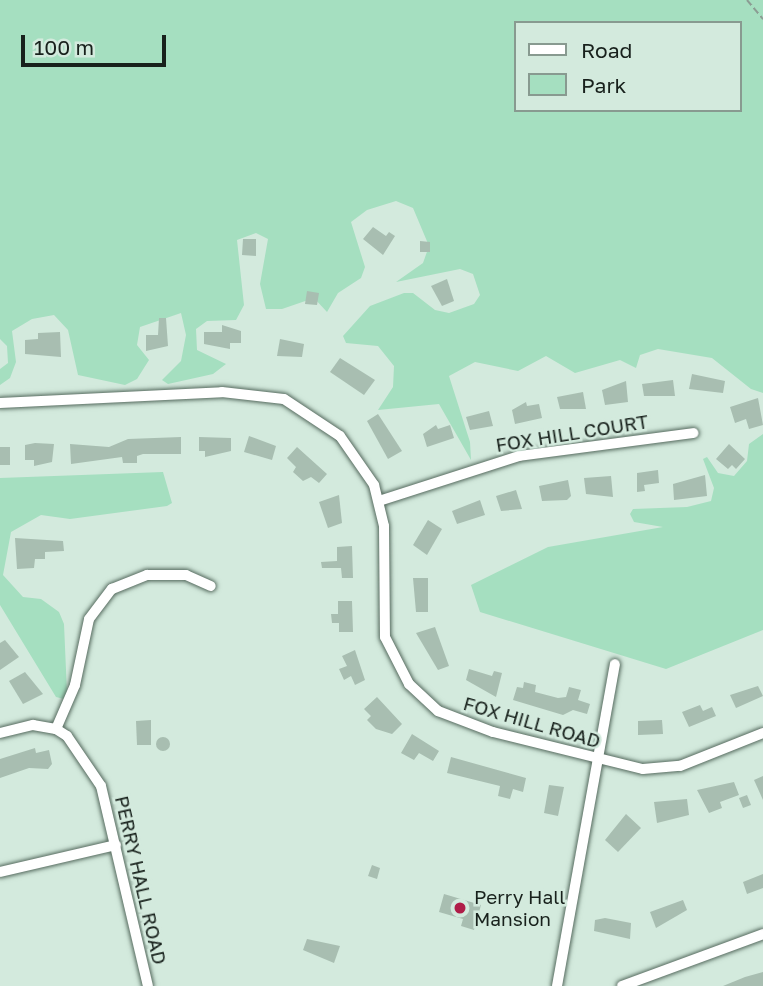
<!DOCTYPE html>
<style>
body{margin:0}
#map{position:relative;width:763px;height:986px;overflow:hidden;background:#d3eadd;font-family:"Golos Text",sans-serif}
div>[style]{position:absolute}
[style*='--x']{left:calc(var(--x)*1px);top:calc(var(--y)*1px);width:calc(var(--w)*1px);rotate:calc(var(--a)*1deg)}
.green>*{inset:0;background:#a5dfc0}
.building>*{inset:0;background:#a8beb1}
.round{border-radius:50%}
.path>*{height:2px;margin-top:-1px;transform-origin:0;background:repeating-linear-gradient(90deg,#8b9c93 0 7px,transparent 0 10.5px)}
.roads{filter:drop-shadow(0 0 2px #566b5f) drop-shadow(0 0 2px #566b5f)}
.minor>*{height:10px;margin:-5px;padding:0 5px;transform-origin:5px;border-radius:5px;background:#fff}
.dots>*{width:19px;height:19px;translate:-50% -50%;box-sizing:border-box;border:4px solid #d3eadd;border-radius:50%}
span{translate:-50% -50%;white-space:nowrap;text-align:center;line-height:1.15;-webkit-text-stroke:5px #d3eadd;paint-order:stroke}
.street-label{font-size:19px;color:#18211c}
.poi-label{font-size:19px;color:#18211c}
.left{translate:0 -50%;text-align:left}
.legend{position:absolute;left:514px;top:21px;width:228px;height:91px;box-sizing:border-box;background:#d3eadd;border:2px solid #889a90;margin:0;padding:9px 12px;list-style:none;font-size:21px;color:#18211c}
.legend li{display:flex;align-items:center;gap:14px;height:35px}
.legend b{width:35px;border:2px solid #889a90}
.scale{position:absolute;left:21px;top:35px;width:145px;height:32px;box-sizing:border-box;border:4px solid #18211c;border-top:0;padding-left:9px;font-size:21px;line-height:24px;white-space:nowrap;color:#18211c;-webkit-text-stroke:5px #d3eadd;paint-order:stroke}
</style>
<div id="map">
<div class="green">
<i style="clip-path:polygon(evenodd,0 0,763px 0,763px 393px,751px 389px,712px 358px,658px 349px,640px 355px,636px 368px,620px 360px,575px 373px,546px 356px,518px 371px,475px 362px,449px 376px,470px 442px,471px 460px,439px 404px,378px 410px,393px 387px,394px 366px,378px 346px,346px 343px,343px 336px,370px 306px,404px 293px,413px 293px,435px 310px,449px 313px,474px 304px,480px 295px,473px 274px,460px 269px,396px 282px,423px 263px,429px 246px,413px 208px,396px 201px,367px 210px,351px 222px,365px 267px,361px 278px,338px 293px,327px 312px,314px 298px,282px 309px,266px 309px,260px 284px,268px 239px,256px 233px,237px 240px,244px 305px,236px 320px,207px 321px,196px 329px,197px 350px,226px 364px,213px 374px,168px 384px,162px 380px,181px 361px,186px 335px,181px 313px,140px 327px,137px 345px,149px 360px,137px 379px,125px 385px,78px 375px,68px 330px,54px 315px,32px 319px,12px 331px,16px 362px,10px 378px,0 385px,0 369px,8px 363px,7px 346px,0 339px,0 0,516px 23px,740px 23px,740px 110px,516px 110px,516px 23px)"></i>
<i style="clip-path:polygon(763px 434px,763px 630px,666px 669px,480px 612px,471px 585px,548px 547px,663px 527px,634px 522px,630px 514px,633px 509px,687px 507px,711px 501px,714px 488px,703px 459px,707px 457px,718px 473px,734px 476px,747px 461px,749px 444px)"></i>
<i style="clip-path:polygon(163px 472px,172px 503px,167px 506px,70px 519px,41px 515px,11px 532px,3px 575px,23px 597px,41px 599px,59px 612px,64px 624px,67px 693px,64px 699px,56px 697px,0 605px,0 478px)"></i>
</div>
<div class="building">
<i style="clip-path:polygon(373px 227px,386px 236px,389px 232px,395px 236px,383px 255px,363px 239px)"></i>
<i style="clip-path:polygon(243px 239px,256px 239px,256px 256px,242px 255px)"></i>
<i style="clip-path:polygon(420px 241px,430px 242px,430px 252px,420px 252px)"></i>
<i style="clip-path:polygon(447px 279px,454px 301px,442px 306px,431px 286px)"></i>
<i style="clip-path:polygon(307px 291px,319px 293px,317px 305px,305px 304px)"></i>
<i style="clip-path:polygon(159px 318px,166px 318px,168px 346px,146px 351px,146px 335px,158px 335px)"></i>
<i style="clip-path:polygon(222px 325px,241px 331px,241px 343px,230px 343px,230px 349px,204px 344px,204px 332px,222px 332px)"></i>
<i style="clip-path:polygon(60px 332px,61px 357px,25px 354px,25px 340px,38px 339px,38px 333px)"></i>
<i style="clip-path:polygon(280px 339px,304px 344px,302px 357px,277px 356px)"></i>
<i style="clip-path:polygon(340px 358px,375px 380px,364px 395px,330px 372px)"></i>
<i style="clip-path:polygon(692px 374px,725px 381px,723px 393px,689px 389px)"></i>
<i style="clip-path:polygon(673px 380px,675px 396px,644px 396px,642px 384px)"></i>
<i style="clip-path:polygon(626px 381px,628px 402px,605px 405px,602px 390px)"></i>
<i style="clip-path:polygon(583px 392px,586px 409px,560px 409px,557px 397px)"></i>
<i style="clip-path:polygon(758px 398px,763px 425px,749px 429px,746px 419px,735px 423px,730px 407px)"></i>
<i style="clip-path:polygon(526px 402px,527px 406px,539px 404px,542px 418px,515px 424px,512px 410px)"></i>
<i style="clip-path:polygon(489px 411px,493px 426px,470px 430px,466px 417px)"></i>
<i style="clip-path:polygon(378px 414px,402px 451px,388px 459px,367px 421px)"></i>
<i style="clip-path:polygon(436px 425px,438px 429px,450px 425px,454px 438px,427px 447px,423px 434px)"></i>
<i style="clip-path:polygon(249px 436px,276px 446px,272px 460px,244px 452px)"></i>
<i style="clip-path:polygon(181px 437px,181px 454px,143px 454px,137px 456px,137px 463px,123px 463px,122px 457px,71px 464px,70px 444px,109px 447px,128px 439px)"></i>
<i style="clip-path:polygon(199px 437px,231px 438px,231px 451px,205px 457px,205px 451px,199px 451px)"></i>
<i style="clip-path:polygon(35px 443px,54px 444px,52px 462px,34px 466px,34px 460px,25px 460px,25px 445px)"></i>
<i style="clip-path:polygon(729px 444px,745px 459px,736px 469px,732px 465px,728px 469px,716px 459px)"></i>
<i style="clip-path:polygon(0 447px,10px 447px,10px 465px,0 465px)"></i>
<i style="clip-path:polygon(297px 447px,327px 474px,319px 483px,311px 477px,303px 481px,293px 472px,296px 467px,287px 458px)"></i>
<i style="clip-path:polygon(658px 470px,659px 483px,644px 485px,645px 491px,637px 492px,637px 473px)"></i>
<i style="clip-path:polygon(705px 475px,707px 496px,674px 500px,673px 484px)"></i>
<i style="clip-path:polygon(611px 476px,613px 497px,586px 494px,584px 478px)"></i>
<i style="clip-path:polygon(568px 480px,571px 496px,567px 500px,542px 501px,539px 486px)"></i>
<i style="clip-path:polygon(516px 490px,522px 509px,501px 511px,496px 496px)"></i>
<i style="clip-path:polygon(339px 495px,342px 523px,328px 528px,319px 502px)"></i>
<i style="clip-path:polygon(480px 500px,485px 515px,457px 524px,452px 511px)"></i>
<i style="clip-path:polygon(428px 520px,442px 529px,427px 555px,413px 545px)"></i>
<i style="clip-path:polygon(15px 538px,63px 541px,64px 551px,45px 552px,45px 559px,35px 559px,34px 568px,17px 569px)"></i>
<i style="clip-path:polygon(352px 546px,353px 578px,342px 578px,341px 568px,322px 568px,321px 562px,337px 561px,337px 547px)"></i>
<i style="clip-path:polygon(413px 578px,428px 578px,428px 612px,416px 612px)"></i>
<i style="clip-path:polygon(338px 601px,352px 601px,353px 632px,339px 632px,339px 623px,332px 623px,331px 614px,338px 614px)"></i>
<i style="clip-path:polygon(435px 627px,449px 666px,438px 670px,416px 633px)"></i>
<i style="clip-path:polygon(5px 640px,19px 657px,0 670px,0 643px)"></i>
<i style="clip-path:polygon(355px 650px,365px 680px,355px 685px,351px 676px,344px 680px,339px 669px,347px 666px,342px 656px)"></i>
<i style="clip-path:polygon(469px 669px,492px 676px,494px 671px,502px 673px,496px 697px,466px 680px)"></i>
<i style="clip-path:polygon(25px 672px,43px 694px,23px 704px,9px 681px)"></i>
<i style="clip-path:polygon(524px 682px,536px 685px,535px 692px,558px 698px,566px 697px,569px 687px,581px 690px,578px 700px,590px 704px,587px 714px,573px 710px,563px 715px,513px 700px,517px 687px,523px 688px)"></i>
<i style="clip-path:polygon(758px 686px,763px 696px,736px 708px,730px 695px)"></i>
<i style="clip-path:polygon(377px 697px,402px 724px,392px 734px,376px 729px,367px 720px,371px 716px,364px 709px)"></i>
<i style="clip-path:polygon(700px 705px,703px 711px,712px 707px,716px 716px,689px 727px,682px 712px)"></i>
<i style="clip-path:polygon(151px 720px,151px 745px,137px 745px,136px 721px)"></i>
<i style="clip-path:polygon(662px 720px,663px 734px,638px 735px,638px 721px)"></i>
<i style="clip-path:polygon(412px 734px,439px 751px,433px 761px,419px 753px,414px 760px,401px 753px)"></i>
<i class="round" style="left:156px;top:737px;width:14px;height:14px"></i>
<i style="clip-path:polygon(35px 748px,36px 753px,49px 750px,52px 764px,48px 769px,29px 768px,0 778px,0 759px)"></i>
<i style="clip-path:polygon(451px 757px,526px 778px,523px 792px,513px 789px,510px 799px,498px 796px,500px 786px,447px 773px)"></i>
<i style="clip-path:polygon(763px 776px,763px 800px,754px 780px)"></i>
<i style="clip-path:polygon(734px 782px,739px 795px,720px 802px,722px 808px,709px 813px,697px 790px)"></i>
<i style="clip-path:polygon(549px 785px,564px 787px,558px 816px,544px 813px)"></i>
<i style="clip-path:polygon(747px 795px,751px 805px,743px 808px,739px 798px)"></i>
<i style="clip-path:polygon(687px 799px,689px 815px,657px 823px,654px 802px)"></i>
<i style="clip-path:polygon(626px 814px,641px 828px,618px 852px,605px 840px)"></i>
<i style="clip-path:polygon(372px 865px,380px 868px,377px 879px,368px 876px)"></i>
<i style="clip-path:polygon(763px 874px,763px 888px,747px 894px,743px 882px)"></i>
<i style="clip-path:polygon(444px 894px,481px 905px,474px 930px,461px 926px,463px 919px,439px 912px)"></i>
<i style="clip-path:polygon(683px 900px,687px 910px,656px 928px,650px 912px)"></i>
<i style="clip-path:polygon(605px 918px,631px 923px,630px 939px,594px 931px,595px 920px)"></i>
<i style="clip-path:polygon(307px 939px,340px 946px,334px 963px,303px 950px)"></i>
<i style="clip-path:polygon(763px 972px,763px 986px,723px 986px,745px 977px)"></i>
</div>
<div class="path">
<i style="--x:747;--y:0;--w:25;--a:50"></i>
</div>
<div class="roads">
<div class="minor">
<i style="--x:0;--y:403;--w:222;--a:-2.8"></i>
<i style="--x:222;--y:392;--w:62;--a:6.4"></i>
<i style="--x:284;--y:399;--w:67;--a:33.5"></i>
<i style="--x:340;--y:436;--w:60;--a:55.2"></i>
<i style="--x:374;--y:485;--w:42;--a:76.3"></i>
<i style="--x:384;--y:526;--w:111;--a:89.5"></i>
<i style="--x:385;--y:637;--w:53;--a:62.9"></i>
<i style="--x:409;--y:684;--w:40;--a:43"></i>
<i style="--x:438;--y:711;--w:59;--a:20.9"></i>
<i style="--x:493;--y:732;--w:154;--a:13.9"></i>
<i style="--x:643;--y:769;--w:37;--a:-5"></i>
<i style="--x:680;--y:766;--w:89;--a:-21.7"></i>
<i style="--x:379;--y:501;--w:147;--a:-17.8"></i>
<i style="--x:519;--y:456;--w:176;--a:-7.5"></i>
<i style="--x:56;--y:729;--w:48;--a:-66.6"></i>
<i style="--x:75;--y:685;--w:67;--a:-78"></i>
<i style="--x:89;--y:619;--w:38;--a:-53"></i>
<i style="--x:112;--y:589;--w:38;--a:-22"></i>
<i style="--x:147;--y:575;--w:39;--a:0"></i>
<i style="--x:186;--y:575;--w:27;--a:24"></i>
<i style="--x:0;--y:733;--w:34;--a:-14"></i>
<i style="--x:33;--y:725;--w:23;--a:10"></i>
<i style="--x:56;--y:729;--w:13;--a:32"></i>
<i style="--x:67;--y:736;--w:60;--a:55.8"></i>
<i style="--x:101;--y:786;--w:205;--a:76.8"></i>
<i style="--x:0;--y:872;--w:119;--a:-13.1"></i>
<i style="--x:557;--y:986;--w:327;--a:-79.8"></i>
<i style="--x:622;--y:986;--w:150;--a:-20.2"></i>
</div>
</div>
<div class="dots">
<i style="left:460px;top:908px;background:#af1d48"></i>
</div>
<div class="street-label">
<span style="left:572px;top:433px;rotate:-9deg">FOX HILL COURT</span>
<span style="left:532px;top:722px;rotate:16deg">FOX HILL ROAD</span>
<span style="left:141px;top:880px;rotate:77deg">PERRY HALL ROAD</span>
</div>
<div class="poi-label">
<span class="left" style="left:474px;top:908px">Perry Hall<br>Mansion</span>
</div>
<ul class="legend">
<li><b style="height:9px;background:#fff"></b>Road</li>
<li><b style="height:19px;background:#a5dfc0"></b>Park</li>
</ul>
<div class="scale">100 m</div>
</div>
